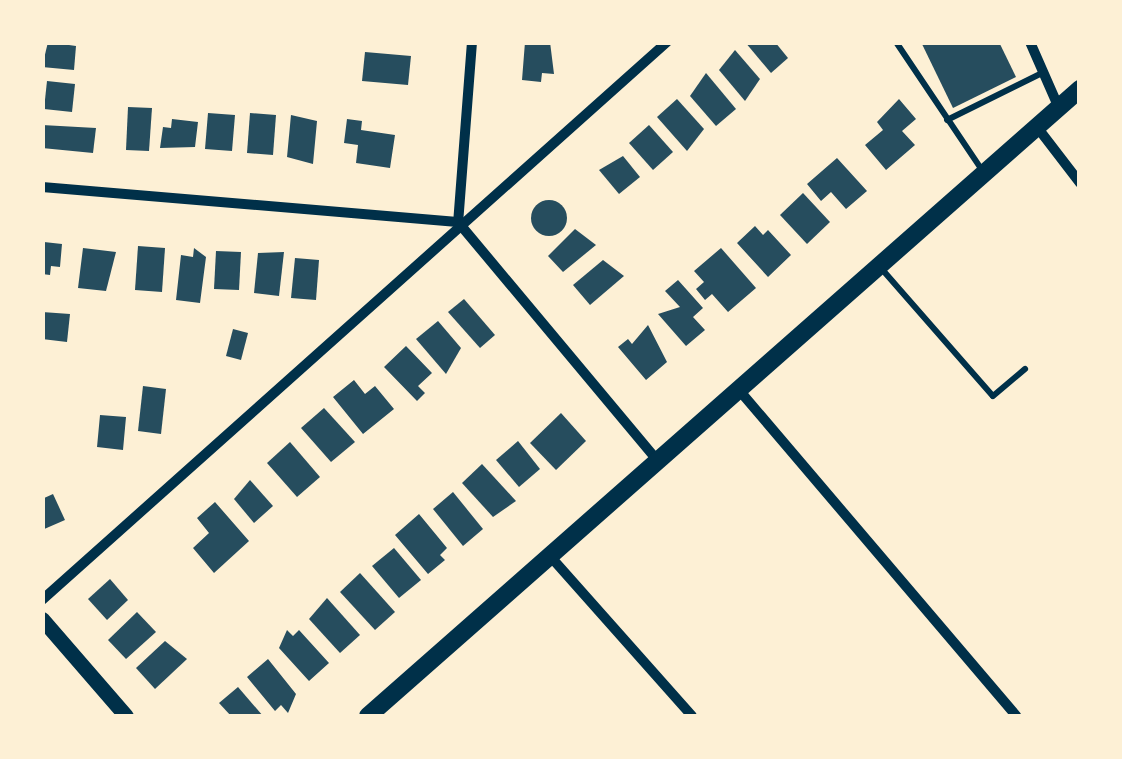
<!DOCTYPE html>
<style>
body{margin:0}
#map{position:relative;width:1122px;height:759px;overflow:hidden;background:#fdf0d5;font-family:"Roboto Condensed",sans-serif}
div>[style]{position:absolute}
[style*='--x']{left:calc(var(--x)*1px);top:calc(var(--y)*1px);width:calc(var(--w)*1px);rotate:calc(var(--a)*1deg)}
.building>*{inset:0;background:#264d5e}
.round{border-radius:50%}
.service>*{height:6px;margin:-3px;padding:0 3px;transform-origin:3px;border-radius:3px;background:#003049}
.minor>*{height:10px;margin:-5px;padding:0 5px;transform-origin:5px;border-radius:5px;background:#003049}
.tertiary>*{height:15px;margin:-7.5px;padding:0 7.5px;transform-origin:7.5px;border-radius:7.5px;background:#003049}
.secondary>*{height:18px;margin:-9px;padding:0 9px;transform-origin:9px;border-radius:9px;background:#003049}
span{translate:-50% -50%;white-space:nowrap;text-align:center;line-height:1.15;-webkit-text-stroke:8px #fdf0d5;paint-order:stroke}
.frame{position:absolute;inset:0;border:45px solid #fdf0d5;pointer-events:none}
</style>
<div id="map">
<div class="building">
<i style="clip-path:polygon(48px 42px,76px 46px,74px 70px,42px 67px)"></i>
<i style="clip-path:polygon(525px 42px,550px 42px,554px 74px,542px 73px,541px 82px,522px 80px)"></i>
<i style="clip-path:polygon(745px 42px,775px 42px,788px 58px,771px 73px)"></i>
<i style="clip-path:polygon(921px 42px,999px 42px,1016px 77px,953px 108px)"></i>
<i style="clip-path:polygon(735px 50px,760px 79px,745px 101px,719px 70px)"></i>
<i style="clip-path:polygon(365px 52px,411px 56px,408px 85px,362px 81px)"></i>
<i style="clip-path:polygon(706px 73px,736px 109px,716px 126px,690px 96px)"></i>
<i style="clip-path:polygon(47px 81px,75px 84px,72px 112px,44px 109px)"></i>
<i style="clip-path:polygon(677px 99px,704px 129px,687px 151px,657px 117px)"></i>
<i style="clip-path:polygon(899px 99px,916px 119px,902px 131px,915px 145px,886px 170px,865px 145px,883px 130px,877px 122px)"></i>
<i style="clip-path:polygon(128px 107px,152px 108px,149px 151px,126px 150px)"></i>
<i style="clip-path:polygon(208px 113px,235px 115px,232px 151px,205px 149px)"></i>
<i style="clip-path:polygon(250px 113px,276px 115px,273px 155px,247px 153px)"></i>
<i style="clip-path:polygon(291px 115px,317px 121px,313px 164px,287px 157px)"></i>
<i style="clip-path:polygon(172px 119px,198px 122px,195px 147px,160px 148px,163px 127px,171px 128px)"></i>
<i style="clip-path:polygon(347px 119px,362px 121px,361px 130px,395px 135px,390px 168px,356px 163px,358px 145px,344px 143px)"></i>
<i style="clip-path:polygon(42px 125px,96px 128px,93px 153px,42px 148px)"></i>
<i style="clip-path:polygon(649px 125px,673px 152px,653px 170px,629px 143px)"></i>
<i style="clip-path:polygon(623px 156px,640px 177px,619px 194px,599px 170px)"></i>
<i style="clip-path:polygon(837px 158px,867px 191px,846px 209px,831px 192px,821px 201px,807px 184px)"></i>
<i style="clip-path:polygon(803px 193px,830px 222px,807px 244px,780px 215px)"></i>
<i class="round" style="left:531px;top:200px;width:36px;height:36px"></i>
<i style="clip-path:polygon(755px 226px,763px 235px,768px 230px,791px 255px,768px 277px,737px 243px)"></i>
<i style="clip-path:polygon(575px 229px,596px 245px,563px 272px,548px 256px)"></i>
<i style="clip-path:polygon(44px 242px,62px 244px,60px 267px,51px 266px,50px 275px,42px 274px)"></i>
<i style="clip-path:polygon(138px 246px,165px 248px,162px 292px,135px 290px)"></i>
<i style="clip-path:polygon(83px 248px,116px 252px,106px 291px,78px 288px)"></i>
<i style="clip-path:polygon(194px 248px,206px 257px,200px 303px,176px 300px,181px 255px,193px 257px)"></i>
<i style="clip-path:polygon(721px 248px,756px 288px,728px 312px,712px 294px,705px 300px,696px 289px,704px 282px,694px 271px)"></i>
<i style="clip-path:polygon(216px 251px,241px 252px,239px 290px,214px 289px)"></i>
<i style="clip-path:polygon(284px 252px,279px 296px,254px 293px,258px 253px)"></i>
<i style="clip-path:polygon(295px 258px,319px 260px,316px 300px,291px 298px)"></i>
<i style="clip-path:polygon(603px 260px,624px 276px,590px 305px,573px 285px)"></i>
<i style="clip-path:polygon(678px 280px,703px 308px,693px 317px,705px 330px,686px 346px,658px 314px,680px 307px,665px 291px)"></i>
<i style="clip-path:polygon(464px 299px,495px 335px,480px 348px,448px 312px)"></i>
<i style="clip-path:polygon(42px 312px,70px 314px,67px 342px,42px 339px)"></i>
<i style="clip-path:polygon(438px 321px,461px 348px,446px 374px,416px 339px)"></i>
<i style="clip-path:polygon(648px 325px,667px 362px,646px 380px,618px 347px,628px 339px,632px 344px)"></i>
<i style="clip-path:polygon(233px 329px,248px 333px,241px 360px,226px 356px)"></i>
<i style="clip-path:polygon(406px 346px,432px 373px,418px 386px,425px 393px,417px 401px,384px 367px)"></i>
<i style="clip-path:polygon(354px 380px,365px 394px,375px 386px,394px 409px,363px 434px,333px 397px)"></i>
<i style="clip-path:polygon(143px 386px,166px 389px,161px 434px,138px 431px)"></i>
<i style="clip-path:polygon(324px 408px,355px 442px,331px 462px,301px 428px)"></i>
<i style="clip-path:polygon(561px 413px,586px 441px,556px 470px,530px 443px)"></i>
<i style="clip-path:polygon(100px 415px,126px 417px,123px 450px,97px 447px)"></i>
<i style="clip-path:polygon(518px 441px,540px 469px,519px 487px,496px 460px)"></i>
<i style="clip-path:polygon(290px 442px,320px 477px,297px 497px,267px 463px)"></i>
<i style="clip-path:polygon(482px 464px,516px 501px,493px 517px,462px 483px)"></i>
<i style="clip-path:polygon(250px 480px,273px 506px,254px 523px,234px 499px)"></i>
<i style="clip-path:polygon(453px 492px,483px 529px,463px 546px,433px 509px)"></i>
<i style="clip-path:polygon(53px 494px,65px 520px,42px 530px,42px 499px)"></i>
<i style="clip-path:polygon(215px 502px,249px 541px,214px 573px,193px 548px,209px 533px,197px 518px)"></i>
<i style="clip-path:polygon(419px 514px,447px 548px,440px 555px,445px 560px,428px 574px,395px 535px)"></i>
<i style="clip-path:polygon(394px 548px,421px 580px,399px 598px,372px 566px)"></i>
<i style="clip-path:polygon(360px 573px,395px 612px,375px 630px,340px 592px)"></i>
<i style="clip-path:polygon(110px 579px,128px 600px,107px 620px,88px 599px)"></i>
<i style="clip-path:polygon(327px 598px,360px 635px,340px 653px,309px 619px)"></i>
<i style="clip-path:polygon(137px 612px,156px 632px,126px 659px,108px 640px)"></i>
<i style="clip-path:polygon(287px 630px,293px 636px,299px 630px,329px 663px,309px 681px,279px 648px)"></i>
<i style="clip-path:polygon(165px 641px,187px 659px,155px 689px,136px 668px)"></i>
<i style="clip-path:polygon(268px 659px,296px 694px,288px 713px,281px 705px,275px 711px,247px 677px)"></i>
<i style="clip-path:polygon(238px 687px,263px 716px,231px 716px,219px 703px)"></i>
</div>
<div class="service">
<i style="--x:896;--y:42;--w:154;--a:56.1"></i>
<i style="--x:947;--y:120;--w:106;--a:-26.3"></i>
<i style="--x:880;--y:267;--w:171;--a:48.8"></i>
<i style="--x:993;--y:396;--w:42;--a:-40.2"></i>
</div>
<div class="minor">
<i style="--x:472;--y:42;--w:181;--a:94.4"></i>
<i style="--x:458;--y:222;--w:312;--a:50.1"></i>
<i style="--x:1030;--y:42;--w:72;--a:66.3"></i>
<i style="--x:1037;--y:127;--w:71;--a:52.5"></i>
<i style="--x:42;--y:187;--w:417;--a:4.8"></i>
<i style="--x:739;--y:390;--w:428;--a:49.6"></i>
<i style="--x:550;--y:556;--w:214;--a:48.4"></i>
<i style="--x:42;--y:600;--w:838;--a:-41.76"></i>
</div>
<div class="tertiary">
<i style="--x:42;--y:619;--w:128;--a:49.1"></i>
</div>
<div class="secondary">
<i style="--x:368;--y:716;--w:949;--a:-41.37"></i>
</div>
<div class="frame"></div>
</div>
